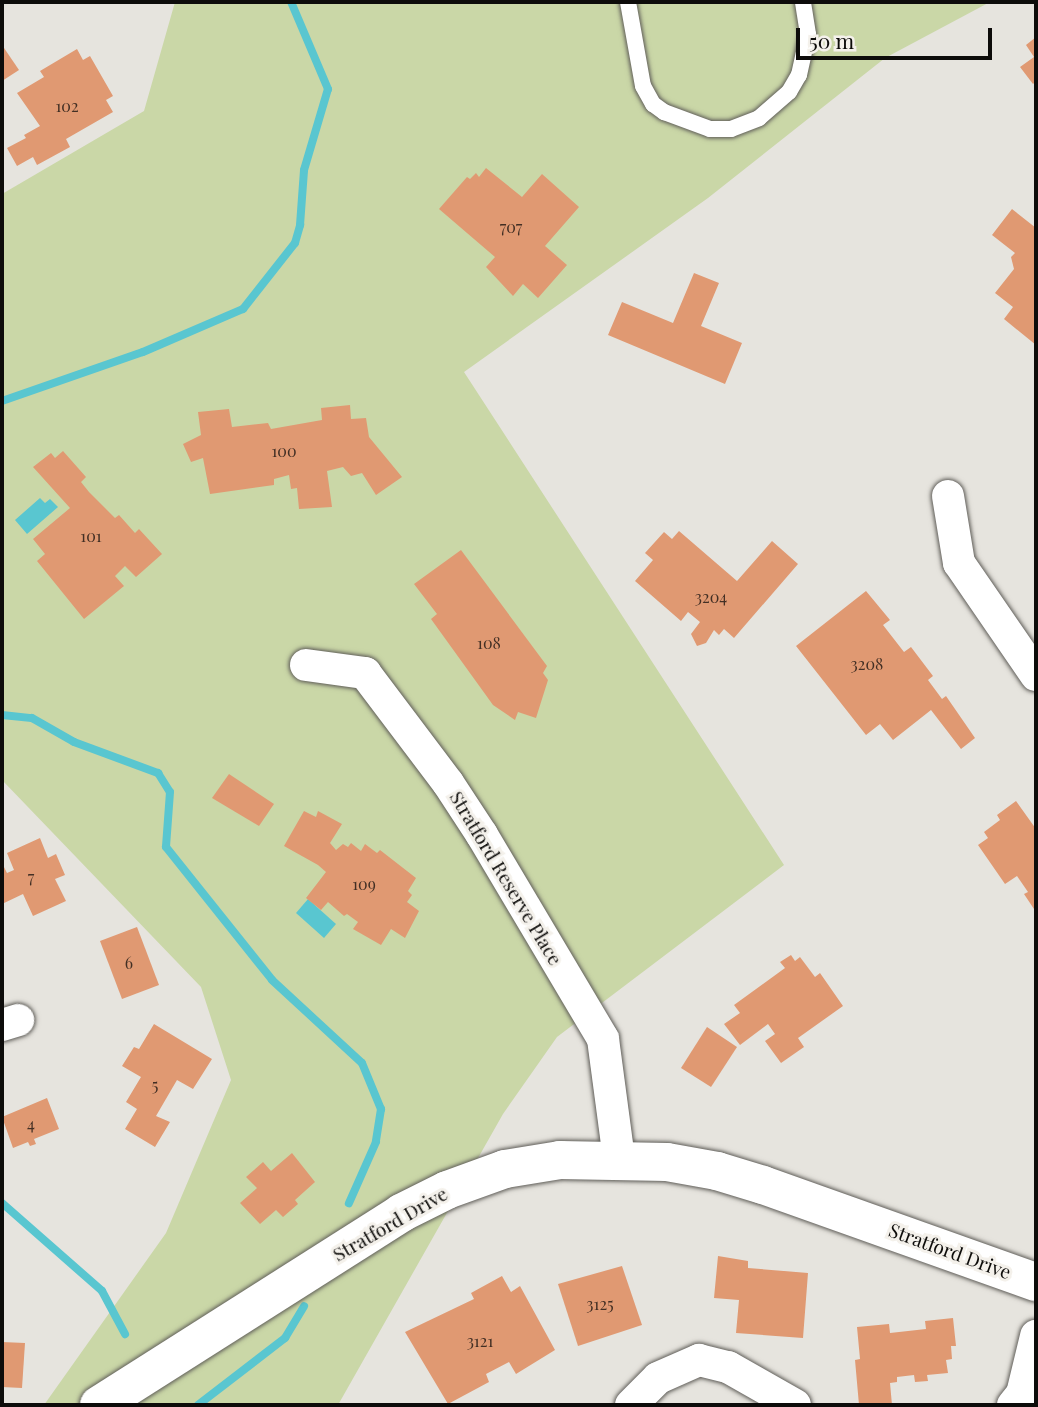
<!DOCTYPE html>
<style>
body{margin:0}
#map{position:relative;width:1038px;height:1407px;overflow:hidden;background:#e6e4de;font-family:"Playfair Display",serif}
div>[style]{position:absolute}
[style*='--x']{left:calc(var(--x)*1px);top:calc(var(--y)*1px);width:calc(var(--w)*1px);rotate:calc(var(--a)*1deg)}
.green>*{inset:0;background:#cad7a7}
.water>*{inset:0;background:#59c6d0}
.stream>*{height:8px;margin:-4px;padding:0 4px;transform-origin:4px;border-radius:4px;background:#59c6d0}
.building>*{inset:0;background:#e09972}
.roads{filter:drop-shadow(0 0 2px #605e59) drop-shadow(0 0 2px #605e59)}
.lane>*{height:16px;margin:-8px;padding:0 8px;transform-origin:8px;border-radius:8px;background:#fff}
.street>*{height:32px;margin:-16px;padding:0 16px;transform-origin:16px;border-radius:16px;background:#fff}
.secondary>*{height:38px;margin:-19px;padding:0 19px;transform-origin:19px;border-radius:19px;background:#fff}
span{translate:-50% -50%;white-space:nowrap;text-align:center;line-height:1.15;-webkit-text-stroke:6px #f4f1eb;paint-order:stroke}
.number-label{font-size:16px;color:#422f24}
.number-label span{-webkit-text-stroke-width:0}
.street-label{font-size:19px;color:#0d0c0a}
.frame{position:absolute;inset:0;border:4px solid #0d0c0a;pointer-events:none}
.scale{position:absolute;left:796px;top:28px;width:196px;height:32px;box-sizing:border-box;border:4px solid #0d0c0a;border-top:0;padding-left:9px;font-size:21px;line-height:24px;white-space:nowrap;color:#0d0c0a;-webkit-text-stroke:5px #f4f1eb;paint-order:stroke}
</style>
<div id="map">
<div class="green">
<i style="clip-path:polygon(175px 2px,990px 2px,885px 58px,708px 198px,464px 372px,784px 865px,557px 1037px,503px 1114px,338px 1405px,44px 1405px,166px 1233px,231px 1080px,201px 987px,2px 780px,2px 194px,144px 111px)"></i>
</div>
<div class="water">
<i style="clip-path:polygon(40px 498px,45px 503px,50px 499px,58px 507px,27px 534px,15px 520px)"></i>
<i style="clip-path:polygon(308px 899px,336px 924px,324px 938px,296px 913px)"></i>
</div>
<div class="stream">
<i style="--x:2;--y:401;--w:149;--a:-19.2"></i>
<i style="--x:143;--y:352;--w:109;--a:-23.3"></i>
<i style="--x:243;--y:309;--w:84;--a:-51.8"></i>
<i style="--x:295;--y:243;--w:19;--a:-74"></i>
<i style="--x:300;--y:225;--w:55;--a:-85.8"></i>
<i style="--x:304;--y:170;--w:84;--a:-73.5"></i>
<i style="--x:328;--y:89;--w:95;--a:-113"></i>
<i style="--x:2;--y:715;--w:30;--a:6"></i>
<i style="--x:32;--y:718;--w:48;--a:29.7"></i>
<i style="--x:74;--y:742;--w:90;--a:20.3"></i>
<i style="--x:158;--y:773;--w:22;--a:58"></i>
<i style="--x:170;--y:792;--w:55;--a:94.2"></i>
<i style="--x:166;--y:847;--w:170;--a:51.4"></i>
<i style="--x:272;--y:980;--w:122;--a:42.7"></i>
<i style="--x:362;--y:1063;--w:50;--a:67.6"></i>
<i style="--x:381;--y:1109;--w:33;--a:99"></i>
<i style="--x:376;--y:1142;--w:67;--a:113.9"></i>
<i style="--x:2;--y:1203;--w:133;--a:41.3"></i>
<i style="--x:102;--y:1291;--w:49;--a:61.9"></i>
<i style="--x:198;--y:1405;--w:110;--a:-37.6"></i>
<i style="--x:285;--y:1338;--w:37;--a:-59"></i>
</div>
<div class="building">
<i style="clip-path:polygon(1036px 37px,1036px 81px,1033px 84px,1020px 67px,1034px 57px,1026px 45px)"></i>
<i style="clip-path:polygon(2px 45px,19px 70px,2px 81px)"></i>
<i style="clip-path:polygon(77px 49px,83px 60px,90px 56px,113px 96px,106px 100px,113px 112px,66px 139px,70px 147px,37px 165px,33px 157px,17px 166px,7px 148px,26px 138px,24px 135px,40px 126px,17px 93px,44px 77px,40px 71px)"></i>
<i style="clip-path:polygon(486px 168px,522px 197px,542px 174px,579px 207px,545px 246px,567px 265px,538px 298px,523px 284px,513px 296px,486px 267px,495px 257px,439px 209px,467px 177px,470px 179px,476px 173px,479px 177px)"></i>
<i style="clip-path:polygon(1012px 209px,1036px 228px,1036px 345px,1004px 319px,1013px 307px,995px 293px,1014px 269px,1011px 257px,1015px 253px,992px 235px)"></i>
<i style="clip-path:polygon(694px 273px,719px 283px,701px 326px,742px 343px,725px 384px,608px 335px,622px 302px,673px 323px)"></i>
<i style="clip-path:polygon(350px 405px,351px 419px,366px 418px,369px 437px,402px 477px,376px 495px,362px 473px,351px 476px,343px 467px,327px 471px,332px 507px,299px 509px,297px 488px,291px 489px,289px 475px,274px 479px,274px 485px,210px 494px,203px 458px,191px 462px,183px 444px,201px 435px,198px 412px,229px 409px,232px 427px,268px 423px,271px 429px,322px 420px,321px 408px)"></i>
<i style="clip-path:polygon(63px 451px,86px 477px,81px 482px,89px 492px,115px 518px,119px 515px,135px 533px,139px 529px,162px 554px,136px 577px,125px 566px,115px 576px,124px 586px,84px 619px,37px 561px,45px 554px,33px 539px,70px 508px,33px 467px,51px 453px,55px 458px)"></i>
<i style="clip-path:polygon(679px 531px,737px 581px,772px 541px,798px 564px,734px 638px,724px 629px,719px 635px,714px 630px,706px 643px,697px 646px,691px 634px,700px 622px,688px 612px,681px 621px,635px 581px,653px 560px,645px 553px,664px 532px,672px 539px)"></i>
<i style="clip-path:polygon(461px 550px,547px 666px,543px 673px,548px 680px,536px 718px,518px 712px,515px 720px,493px 705px,431px 619px,437px 614px,414px 584px)"></i>
<i style="clip-path:polygon(866px 591px,890px 620px,883px 625px,904px 652px,911px 647px,933px 676px,928px 680px,942px 699px,946px 696px,975px 738px,961px 749px,931px 710px,893px 740px,880px 724px,866px 735px,796px 646px)"></i>
<i style="clip-path:polygon(229px 774px,274px 804px,259px 826px,212px 798px)"></i>
<i style="clip-path:polygon(1016px 801px,1036px 829px,1036px 912px,1024px 894px,1028px 892px,1017px 876px,1005px 884px,978px 845px,988px 838px,984px 832px,1000px 820px,997px 815px)"></i>
<i style="clip-path:polygon(304px 811px,316px 817px,318px 811px,342px 824px,330px 843px,336px 850px,343px 844px,348px 847px,351px 843px,361px 851px,365px 844px,377px 853px,380px 850px,416px 878px,408px 891px,412px 895px,407px 902px,419px 911px,405px 938px,391px 929px,381px 945px,353px 929px,358px 922px,347px 914px,344px 916px,328px 902px,321px 910px,306px 898px,326px 872px,318px 865px,284px 846px)"></i>
<i style="clip-path:polygon(40px 838px,48px 858px,56px 854px,65px 875px,55px 879px,66px 901px,33px 916px,23px 894px,2px 904px,2px 863px,7px 873px,14px 870px,7px 853px)"></i>
<i style="clip-path:polygon(137px 927px,159px 985px,122px 999px,100px 941px)"></i>
<i style="clip-path:polygon(791px 955px,795px 961px,800px 957px,815px 977px,820px 973px,843px 1006px,798px 1038px,804px 1047px,781px 1063px,765px 1041px,775px 1034px,768px 1024px,740px 1045px,724px 1024px,740px 1013px,734px 1005px,785px 968px,780px 962px)"></i>
<i style="clip-path:polygon(154px 1024px,212px 1059px,193px 1089px,177px 1080px,156px 1116px,170px 1122px,155px 1147px,125px 1129px,137px 1109px,126px 1102px,141px 1077px,122px 1066px,134px 1047px,139px 1049px)"></i>
<i style="clip-path:polygon(707px 1027px,737px 1047px,711px 1087px,681px 1068px)"></i>
<i style="clip-path:polygon(47px 1098px,59px 1129px,34px 1139px,36px 1144px,30px 1146px,28px 1142px,13px 1148px,2px 1117px)"></i>
<i style="clip-path:polygon(292px 1153px,315px 1182px,295px 1200px,298px 1204px,283px 1217px,276px 1210px,260px 1224px,240px 1203px,257px 1188px,246px 1177px,263px 1162px,271px 1171px)"></i>
<i style="clip-path:polygon(718px 1256px,748px 1261px,748px 1268px,808px 1273px,803px 1338px,736px 1333px,739px 1300px,714px 1298px)"></i>
<i style="clip-path:polygon(622px 1266px,642px 1325px,578px 1346px,558px 1284px)"></i>
<i style="clip-path:polygon(502px 1276px,511px 1292px,520px 1286px,555px 1350px,516px 1374px,509px 1362px,486px 1374px,489px 1382px,448px 1404px,405px 1332px,474px 1299px,471px 1293px)"></i>
<i style="clip-path:polygon(953px 1318px,956px 1346px,951px 1346px,952px 1359px,946px 1360px,948px 1373px,927px 1375px,928px 1381px,915px 1382px,914px 1375px,897px 1377px,897px 1382px,890px 1383px,892px 1405px,859px 1405px,855px 1360px,860px 1359px,857px 1327px,889px 1324px,890px 1333px,926px 1329px,925px 1321px)"></i>
<i style="clip-path:polygon(2px 1342px,25px 1343px,22px 1388px,2px 1387px)"></i>
</div>
<div class="roads">
<div class="lane">
<i style="--x:628;--y:2;--w:85;--a:79.9"></i>
<i style="--x:643;--y:86;--w:21;--a:61"></i>
<i style="--x:653;--y:104;--w:14;--a:36"></i>
<i style="--x:664;--y:112;--w:49;--a:20.3"></i>
<i style="--x:710;--y:129;--w:21;--a:0"></i>
<i style="--x:731;--y:129;--w:30;--a:-21"></i>
<i style="--x:759;--y:118;--w:40;--a:-41"></i>
<i style="--x:789;--y:92;--w:20;--a:-60"></i>
<i style="--x:799;--y:75;--w:42;--a:-77.6"></i>
<i style="--x:808;--y:34;--w:32;--a:-99"></i>
</div>
<div class="street">
<i style="--x:948;--y:496;--w:68;--a:80.7"></i>
<i style="--x:959;--y:563;--w:136;--a:55.5"></i>
<i style="--x:306;--y:665;--w:60;--a:7.7"></i>
<i style="--x:365;--y:673;--w:138;--a:53"></i>
<i style="--x:448;--y:783;--w:62;--a:56.8"></i>
<i style="--x:482;--y:835;--w:237;--a:59.3"></i>
<i style="--x:603;--y:1039;--w:121;--a:82.4"></i>
<i style="--x:2;--y:1025;--w:17;--a:-17"></i>
<i style="--x:631;--y:1405;--w:38;--a:-45"></i>
<i style="--x:658;--y:1378;--w:45;--a:-23.7"></i>
<i style="--x:699;--y:1360;--w:30;--a:14"></i>
<i style="--x:728;--y:1367;--w:77;--a:29.6"></i>
<i style="--x:1013;--y:1405;--w:14;--a:-51"></i>
<i style="--x:1022;--y:1394;--w:60;--a:-76.4"></i>
</div>
<div class="secondary">
<i style="--x:99;--y:1405;--w:358;--a:-32.4"></i>
<i style="--x:401;--y:1213;--w:51;--a:-26.6"></i>
<i style="--x:447;--y:1190;--w:62;--a:-19.9"></i>
<i style="--x:505;--y:1169;--w:56;--a:-9.3"></i>
<i style="--x:560;--y:1160;--w:107;--a:1.1"></i>
<i style="--x:667;--y:1162;--w:51;--a:10.2"></i>
<i style="--x:717;--y:1171;--w:48;--a:16.9"></i>
<i style="--x:763;--y:1185;--w:290;--a:19.6"></i>
</div>
</div>
<div class="number-label">
<span style="left:67px;top:106px">102</span>
<span style="left:511px;top:227px">707</span>
<span style="left:284px;top:451px">100</span>
<span style="left:91px;top:536px">101</span>
<span style="left:711px;top:597px">3204</span>
<span style="left:489px;top:643px">108</span>
<span style="left:867px;top:664px">3208</span>
<span style="left:31px;top:877px">7</span>
<span style="left:364px;top:884px">109</span>
<span style="left:129px;top:963px">6</span>
<span style="left:155px;top:1085px">5</span>
<span style="left:31px;top:1124px">4</span>
<span style="left:600px;top:1304px">3125</span>
<span style="left:480px;top:1341px">3121</span>
</div>
<div class="street-label">
<span style="left:506px;top:878px;rotate:59deg">Stratford Reserve Place</span>
<span style="left:390px;top:1224px;rotate:-30deg">Stratford Drive</span>
<span style="left:950px;top:1251px;rotate:20deg">Stratford Drive</span>
</div>
<div class="frame"></div>
<div class="scale">50 m</div>
</div>
